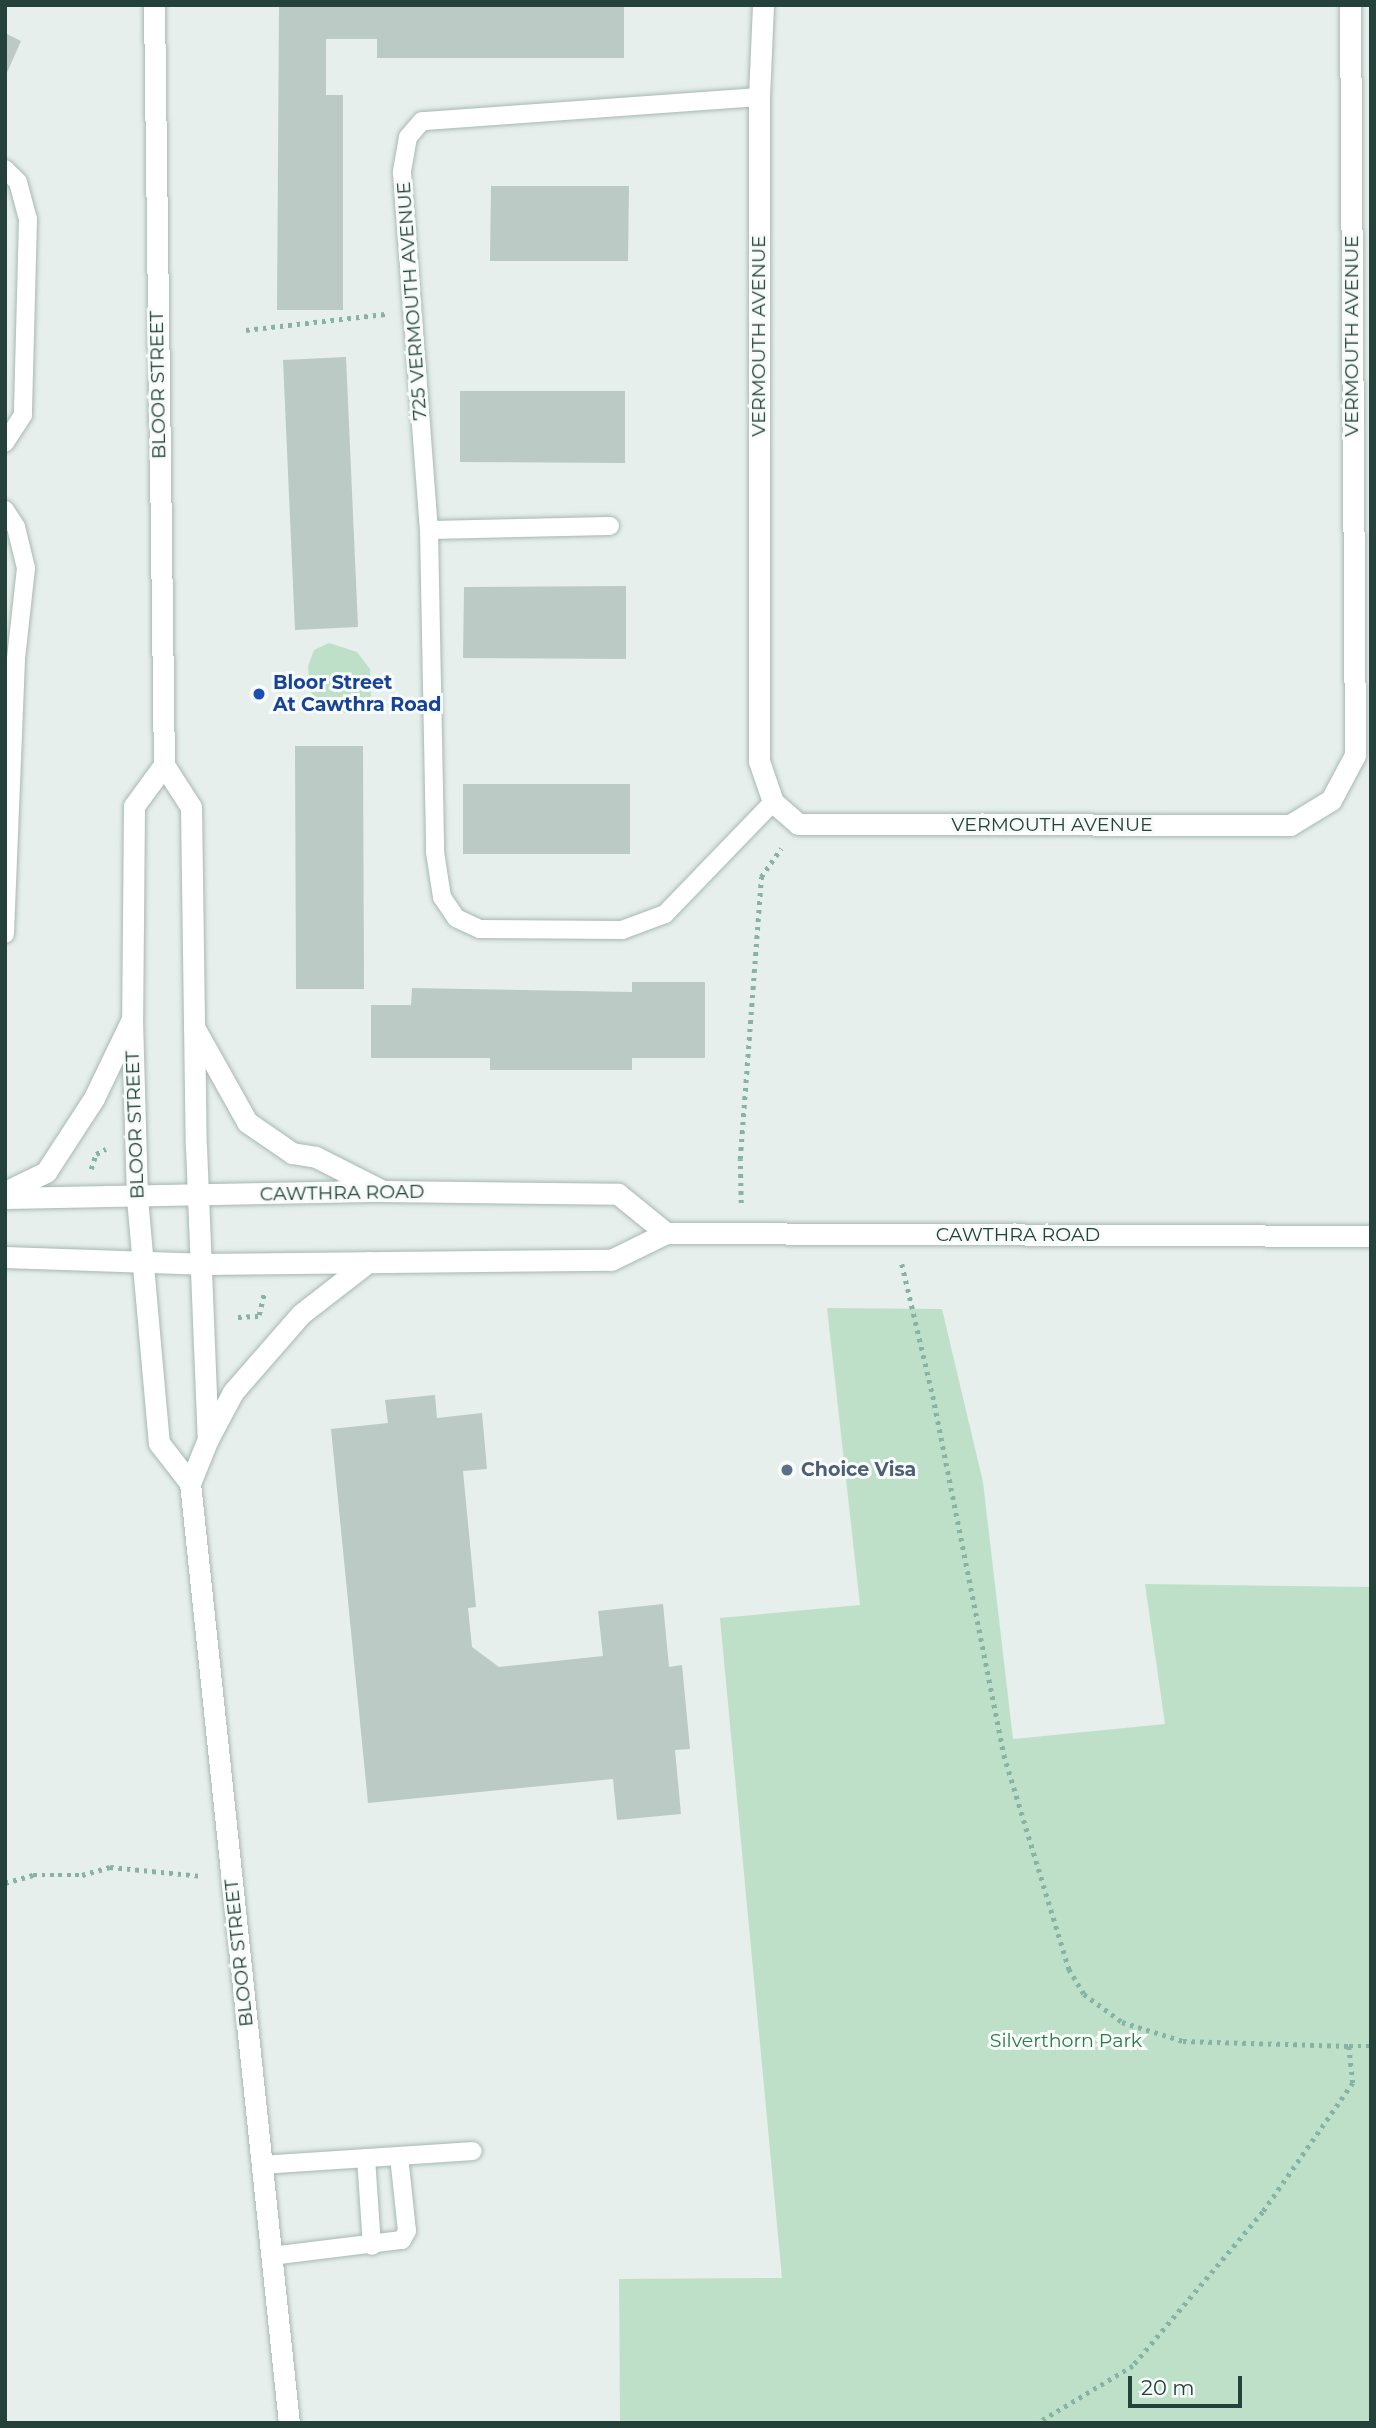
<!DOCTYPE html>
<style>
body{margin:0}
#map{position:relative;width:1376px;height:2428px;overflow:hidden;background:#e6efeb;font-family:Montserrat,sans-serif}
div>[style]{position:absolute}
[style*='--x']{left:calc(var(--x)*1px);top:calc(var(--y)*1px);width:calc(var(--w)*1px);rotate:calc(var(--a)*1deg)}
.green>*{inset:0;background:#bfe0c8}
.building>*{inset:0;background:#bbcac4}
.path>*{height:4.5px;margin-top:-2.25px;transform-origin:0;background:repeating-linear-gradient(90deg,#86b3a5 0 3.5px,transparent 0 8.5px)}
.roads{filter:drop-shadow(0 0 2px #a8b8b2) drop-shadow(0 0 2px #a8b8b2)}
.service>*{height:18px;margin:-9px;padding:0 9px;transform-origin:9px;border-radius:9px;background:#fff}
.minor>*{height:21px;margin:-10.5px;padding:0 10.5px;transform-origin:10.5px;border-radius:10.5px;background:#fff}
.tertiary>*{height:21px;margin:-10.5px;padding:0 10.5px;transform-origin:10.5px;border-radius:10.5px;background:#fff}
.secondary>*{height:21px;margin:-10.5px;padding:0 10.5px;transform-origin:10.5px;border-radius:10.5px;background:#fff}
.dots>*{width:19px;height:19px;translate:-50% -50%;box-sizing:border-box;border:4px solid #f7fbf9;border-radius:50%}
span{translate:-50% -50%;white-space:nowrap;text-align:center;line-height:1.15;-webkit-text-stroke:6px #f7fbf9;paint-order:stroke}
.street-label{font-size:19px;color:#24423a}
.transit-label{font-size:19px;color:#164399;font-weight:700}
.left{translate:0 -50%;text-align:left}
.service-label{font-size:19px;color:#4e5e75;font-weight:700}
.park-label{font-size:19px;color:#2d7a4b}
.frame{position:absolute;inset:0;border:7px solid #24423a;pointer-events:none}
.scale{position:absolute;left:1128px;top:2376px;width:114px;height:32px;box-sizing:border-box;border:4px solid #24423a;border-top:0;padding-left:9px;font-size:21px;line-height:24px;white-space:nowrap;color:#24423a;-webkit-text-stroke:5px #f7fbf9;paint-order:stroke}
</style>
<div id="map">
<div class="green">
<i style="clip-path:polygon(329px 643px,357px 652px,370px 669px,371px 696px,354px 714px,328px 711px,316px 703px,310px 689px,308px 666px,314px 650px)"></i>
<i style="clip-path:polygon(827px 1308px,942px 1309px,983px 1482px,1013px 1739px,1165px 1724px,1145px 1584px,1371px 1587px,1371px 2423px,620px 2423px,619px 2279px,782px 2278px,720px 1618px,860px 1605px)"></i>
</div>
<div class="building">
<i style="clip-path:polygon(279px 5px,624px 5px,624px 58px,377px 58px,377px 39px,326px 39px,326px 95px,343px 95px,343px 310px,277px 310px)"></i>
<i style="clip-path:polygon(5px 33px,21px 41px,5px 77px)"></i>
<i style="clip-path:polygon(491px 186px,629px 186px,628px 261px,490px 261px)"></i>
<i style="clip-path:polygon(346px 357px,358px 627px,295px 630px,283px 360px)"></i>
<i style="clip-path:polygon(460px 391px,625px 391px,625px 463px,460px 462px)"></i>
<i style="clip-path:polygon(626px 586px,626px 659px,463px 658px,464px 587px)"></i>
<i style="clip-path:polygon(295px 746px,363px 746px,364px 989px,296px 989px)"></i>
<i style="clip-path:polygon(463px 784px,630px 784px,630px 854px,463px 854px)"></i>
<i style="clip-path:polygon(632px 982px,705px 982px,705px 1058px,632px 1058px,632px 1070px,490px 1070px,490px 1058px,371px 1058px,371px 1005px,411px 1005px,412px 988px,632px 992px)"></i>
<i style="clip-path:polygon(435px 1395px,437px 1418px,482px 1413px,487px 1469px,463px 1471px,476px 1607px,468px 1608px,472px 1647px,499px 1667px,603px 1656px,598px 1611px,663px 1604px,669px 1667px,682px 1665px,690px 1749px,675px 1750px,681px 1814px,617px 1820px,613px 1779px,368px 1803px,331px 1429px,388px 1423px,385px 1400px)"></i>
</div>
<div class="path">
<i style="--x:246;--y:330;--w:140;--a:-6.6"></i>
<i style="--x:91;--y:1169;--w:16;--a:-72"></i>
<i style="--x:96;--y:1154;--w:11;--a:-27"></i>
<i style="--x:741;--y:1203;--w:44;--a:-91.3"></i>
<i style="--x:740;--y:1159;--w:283;--a:-85.7"></i>
<i style="--x:761;--y:877;--w:35;--a:-55"></i>
<i style="--x:902;--y:1264;--w:136;--a:76.8"></i>
<i style="--x:933;--y:1396;--w:366;--a:78.8"></i>
<i style="--x:1004;--y:1755;--w:224;--a:73.1"></i>
<i style="--x:1069;--y:1969;--w:29;--a:59"></i>
<i style="--x:1084;--y:1994;--w:47;--a:36.4"></i>
<i style="--x:1122;--y:2022;--w:64;--a:17.3"></i>
<i style="--x:1183;--y:2041;--w:166;--a:1.7"></i>
<i style="--x:1349;--y:2046;--w:37;--a:84"></i>
<i style="--x:1353;--y:2083;--w:157;--a:124.9"></i>
<i style="--x:1263;--y:2212;--w:202;--a:130.2"></i>
<i style="--x:1133;--y:2366;--w:111;--a:149"></i>
<i style="--x:259;--y:1315;--w:22;--a:-77"></i>
<i style="--x:238;--y:1317;--w:20;--a:-3"></i>
<i style="--x:5;--y:1883;--w:29;--a:-16"></i>
<i style="--x:33;--y:1875;--w:49;--a:0"></i>
<i style="--x:82;--y:1875;--w:29;--a:-16"></i>
<i style="--x:110;--y:1867;--w:91;--a:5.6"></i>
<i style="--x:1349;--y:2046;--w:22;--a:0"></i>
</div>
<div class="roads">
<div class="service">
<i style="--x:759;--y:97;--w:338;--a:175.9"></i>
<i style="--x:422;--y:121;--w:21;--a:131"></i>
<i style="--x:408;--y:137;--w:36;--a:100"></i>
<i style="--x:402;--y:172;--w:359;--a:85.7"></i>
<i style="--x:429;--y:530;--w:322;--a:88.9"></i>
<i style="--x:435;--y:852;--w:46;--a:81.2"></i>
<i style="--x:442;--y:897;--w:25;--a:56"></i>
<i style="--x:456;--y:918;--w:26;--a:25"></i>
<i style="--x:480;--y:929;--w:142;--a:0.4"></i>
<i style="--x:622;--y:930;--w:46;--a:-20.4"></i>
<i style="--x:665;--y:914;--w:156;--a:-46"></i>
<i style="--x:5;--y:169;--w:18;--a:45"></i>
<i style="--x:18;--y:182;--w:38;--a:75"></i>
<i style="--x:28;--y:219;--w:196;--a:91.5"></i>
<i style="--x:23;--y:415;--w:33;--a:123"></i>
<i style="--x:5;--y:510;--w:20;--a:57"></i>
<i style="--x:16;--y:527;--w:42;--a:76.3"></i>
<i style="--x:26;--y:568;--w:92;--a:96.3"></i>
<i style="--x:16;--y:659;--w:275;--a:92.3"></i>
<i style="--x:429;--y:530;--w:181;--a:-1.3"></i>
<i style="--x:366;--y:2158;--w:88;--a:86.1"></i>
<i style="--x:262;--y:2165;--w:211;--a:-3.8"></i>
<i style="--x:271;--y:2256;--w:132;--a:-7"></i>
<i style="--x:402;--y:2240;--w:10;--a:-61"></i>
<i style="--x:407;--y:2231;--w:75;--a:-96.1"></i>
</div>
<div class="minor">
<i style="--x:763;--y:5;--w:92;--a:92.5"></i>
<i style="--x:759;--y:97;--w:664;--a:90"></i>
<i style="--x:759;--y:761;--w:43;--a:71.1"></i>
<i style="--x:773;--y:802;--w:33;--a:41"></i>
<i style="--x:798;--y:824;--w:492;--a:0.1"></i>
<i style="--x:1290;--y:825;--w:48;--a:-31.4"></i>
<i style="--x:1331;--y:800;--w:51;--a:-61.9"></i>
<i style="--x:1355;--y:755;--w:750;--a:-90.38"></i>
</div>
<div class="tertiary">
<i style="--x:154;--y:5;--w:760;--a:89.25"></i>
<i style="--x:164;--y:765;--w:50;--a:57.3"></i>
<i style="--x:191;--y:807;--w:339;--a:89.2"></i>
<i style="--x:196;--y:1146;--w:293;--a:87.7"></i>
<i style="--x:208;--y:1439;--w:48;--a:112.2"></i>
<i style="--x:190;--y:1483;--w:945;--a:83.99"></i>
<i style="--x:164;--y:765;--w:51;--a:126.2"></i>
<i style="--x:134;--y:806;--w:213;--a:90.5"></i>
<i style="--x:132;--y:1019;--w:179;--a:88.4"></i>
<i style="--x:137;--y:1198;--w:246;--a:84.9"></i>
<i style="--x:159;--y:1443;--w:51;--a:52.2"></i>
</div>
<div class="secondary">
<i style="--x:194;--y:1027;--w:109;--a:60.8"></i>
<i style="--x:247;--y:1122;--w:55;--a:34.6"></i>
<i style="--x:292;--y:1153;--w:24;--a:9"></i>
<i style="--x:316;--y:1157;--w:73;--a:26.9"></i>
<i style="--x:5;--y:1192;--w:46;--a:-26"></i>
<i style="--x:46;--y:1172;--w:88;--a:-57"></i>
<i style="--x:94;--y:1098;--w:88;--a:-64.3"></i>
<i style="--x:5;--y:1198;--w:378;--a:-1.1"></i>
<i style="--x:383;--y:1191;--w:235;--a:0.7"></i>
<i style="--x:618;--y:1194;--w:62;--a:39.1"></i>
<i style="--x:5;--y:1257;--w:196;--a:2"></i>
<i style="--x:201;--y:1264;--w:410;--a:-0.6"></i>
<i style="--x:611;--y:1260;--w:61;--a:-26.1"></i>
<i style="--x:666;--y:1233;--w:705;--a:0.24"></i>
<i style="--x:208;--y:1439;--w:53;--a:-62"></i>
<i style="--x:233;--y:1392;--w:103;--a:-48.9"></i>
<i style="--x:301;--y:1314;--w:85;--a:-37.8"></i>
</div>
</div>
<div class="dots">
<i style="left:259px;top:694px;background:#1a4fb4"></i>
<i style="left:787px;top:1470px;background:#5c6f8a"></i>
</div>
<div class="street-label">
<span style="left:412px;top:301px;rotate:-94deg">725 VERMOUTH AVENUE</span>
<span style="left:759px;top:336px;rotate:-90deg">VERMOUTH AVENUE</span>
<span style="left:1352px;top:336px;rotate:-90deg">VERMOUTH AVENUE</span>
<span style="left:158px;top:385px;rotate:-91deg">BLOOR STREET</span>
<span style="left:1052px;top:825px">VERMOUTH AVENUE</span>
<span style="left:135px;top:1125px;rotate:-92deg">BLOOR STREET</span>
<span style="left:342px;top:1193px;rotate:-1deg">CAWTHRA ROAD</span>
<span style="left:1018px;top:1235px">CAWTHRA ROAD</span>
<span style="left:239px;top:1953px;rotate:-96deg">BLOOR STREET</span>
</div>
<div class="transit-label">
<span class="left" style="left:273px;top:694px">Bloor Street<br>At Cawthra Road</span>
</div>
<div class="service-label">
<span class="left" style="left:801px;top:1470px">Choice Visa</span>
</div>
<div class="park-label">
<span style="left:1066px;top:2041px">Silverthorn Park</span>
</div>
<div class="frame"></div>
<div class="scale">20 m</div>
</div>
